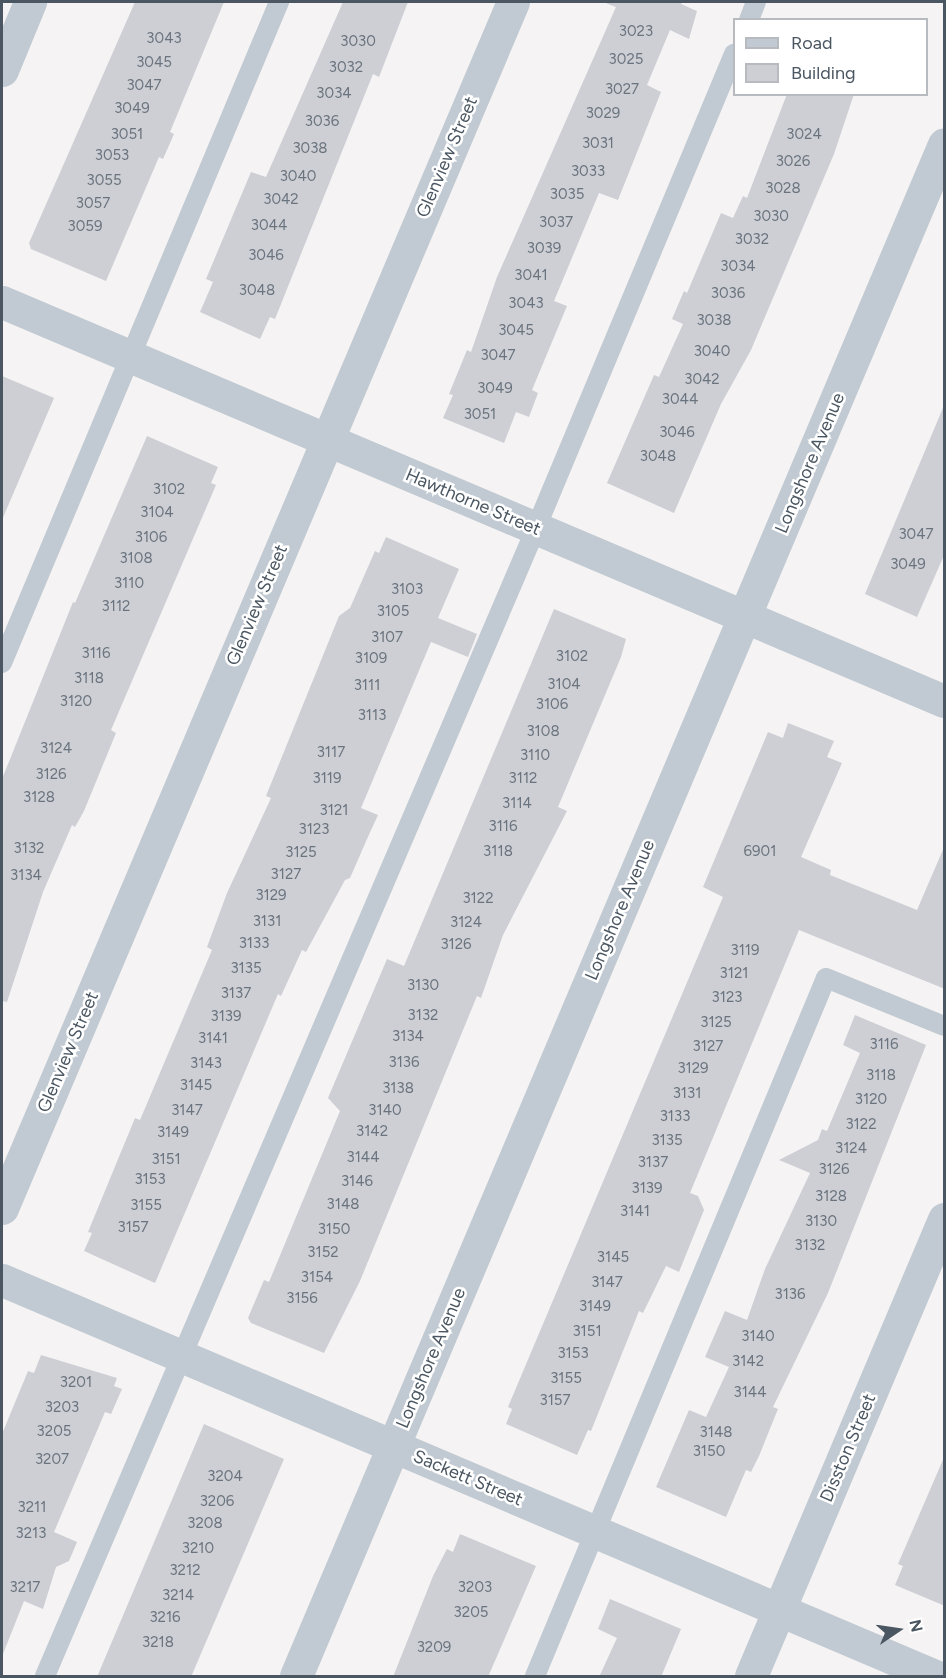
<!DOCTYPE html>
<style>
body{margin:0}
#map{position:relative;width:946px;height:1678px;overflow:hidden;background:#f5f3f3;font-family:Figtree,sans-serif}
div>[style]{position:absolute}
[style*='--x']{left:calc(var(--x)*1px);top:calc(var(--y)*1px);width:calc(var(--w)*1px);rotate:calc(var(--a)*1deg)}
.building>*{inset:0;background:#cdcfd5}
.service>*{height:20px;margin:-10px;padding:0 10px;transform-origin:10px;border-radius:10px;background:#c1cad2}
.minor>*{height:33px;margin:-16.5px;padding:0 16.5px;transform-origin:16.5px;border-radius:16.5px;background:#c1cad2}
span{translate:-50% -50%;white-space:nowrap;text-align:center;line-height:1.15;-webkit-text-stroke:5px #fff;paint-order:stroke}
.number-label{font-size:15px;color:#6b747e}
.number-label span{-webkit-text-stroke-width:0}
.street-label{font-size:18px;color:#4a5661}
.frame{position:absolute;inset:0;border:3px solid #4a5661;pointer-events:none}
.legend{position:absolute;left:733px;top:18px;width:195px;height:78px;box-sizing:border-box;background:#fff;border:2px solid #b7bbc0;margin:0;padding:8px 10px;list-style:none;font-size:18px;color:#4a5661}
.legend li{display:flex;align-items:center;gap:12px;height:30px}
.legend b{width:30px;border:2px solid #b7bbc0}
.north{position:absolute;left:868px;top:1600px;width:60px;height:60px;-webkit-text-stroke:4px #fff;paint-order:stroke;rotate:77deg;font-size:16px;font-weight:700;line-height:24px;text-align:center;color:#4a5661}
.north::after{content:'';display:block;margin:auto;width:21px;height:27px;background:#4a5661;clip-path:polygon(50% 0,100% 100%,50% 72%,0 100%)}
</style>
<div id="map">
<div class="building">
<i style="clip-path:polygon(135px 2px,224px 2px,170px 132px,174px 134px,163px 159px,159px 157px,106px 281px,31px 249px,29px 243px)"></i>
<i style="clip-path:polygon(343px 2px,408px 2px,379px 77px,373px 74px,275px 319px,270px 317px,260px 339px,200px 312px,213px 282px,206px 279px,251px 172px,266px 177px)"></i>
<i style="clip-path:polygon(603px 2px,682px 2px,681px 4px,697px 11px,689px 39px,670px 30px,647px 85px,661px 92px,618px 200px,599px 193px,554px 301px,567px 306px,532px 390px,538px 393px,529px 417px,516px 412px,504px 443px,443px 418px,453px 395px,449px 394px,467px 350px,471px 352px,497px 277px,616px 7px)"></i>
<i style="clip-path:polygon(787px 94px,854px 94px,834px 154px,751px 350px,721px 404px,674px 513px,607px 483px,654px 375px,659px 377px,683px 324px,672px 319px,684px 291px,687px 293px,721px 213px,733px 218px,743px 196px,747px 198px)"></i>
<i style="clip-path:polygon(2px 376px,54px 398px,2px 520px)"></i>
<i style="clip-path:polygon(945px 403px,945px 553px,917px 617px,865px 594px)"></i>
<i style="clip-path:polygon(147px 436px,218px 467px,211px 483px,216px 485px,111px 730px,116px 733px,84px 811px,75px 827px,72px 825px,43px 892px,7px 1002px,2px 1001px,2px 779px,73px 602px,75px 603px)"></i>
<i style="clip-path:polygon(386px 537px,459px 569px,438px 618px,477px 634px,468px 657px,431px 642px,361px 808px,378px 815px,367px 839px,350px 878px,345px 880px,306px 952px,302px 950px,281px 996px,278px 994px,155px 1283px,84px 1251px,92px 1233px,88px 1232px,135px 1118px,140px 1120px,212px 950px,207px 947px,227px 893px,271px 798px,266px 796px,339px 616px,350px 608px,375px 551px,379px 553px)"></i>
<i style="clip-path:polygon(554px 609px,626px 639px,621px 657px,558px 807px,567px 811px,503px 935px,481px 998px,477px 996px,360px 1281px,324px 1353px,251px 1323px,248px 1318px,264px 1280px,269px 1282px,340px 1111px,328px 1098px,387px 959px,404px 966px)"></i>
<i style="clip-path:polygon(788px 723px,834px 741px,827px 757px,842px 763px,801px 857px,831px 870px,830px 875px,917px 910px,945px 845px,945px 989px,799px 930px,690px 1193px,698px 1196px,704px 1210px,679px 1272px,666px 1266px,643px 1313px,639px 1311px,591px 1431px,588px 1430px,577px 1455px,506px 1424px,512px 1409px,508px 1407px,723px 897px,703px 887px,768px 732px,783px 738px)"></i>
<i style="clip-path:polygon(855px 1015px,926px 1045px,828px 1293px,773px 1407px,778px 1409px,759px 1456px,751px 1472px,746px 1470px,726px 1517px,656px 1487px,689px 1410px,706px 1417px,729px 1367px,705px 1357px,725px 1311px,747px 1320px,765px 1269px,810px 1173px,779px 1160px,818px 1140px,822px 1129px,827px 1131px,860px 1053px,843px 1045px)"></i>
<i style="clip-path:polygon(41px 1355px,117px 1378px,114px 1386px,122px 1389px,111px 1414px,105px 1412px,54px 1532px,77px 1542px,69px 1561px,56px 1567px,43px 1609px,24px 1601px,3px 1654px,2px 1434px,28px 1371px,34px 1373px)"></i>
<i style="clip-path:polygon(204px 1424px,284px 1459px,191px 1677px,97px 1677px)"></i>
<i style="clip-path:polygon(945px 1455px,945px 1606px,895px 1585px,903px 1566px,898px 1564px)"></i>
<i style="clip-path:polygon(460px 1534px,536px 1566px,488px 1677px,393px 1677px,433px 1576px,447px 1549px,453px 1552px)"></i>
<i style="clip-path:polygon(610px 1599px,681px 1629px,661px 1677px,599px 1677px,617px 1638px,598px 1629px)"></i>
</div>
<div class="service">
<i style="--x:749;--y:20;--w:19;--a:-69"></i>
<i style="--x:2;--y:663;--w:717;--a:-67.26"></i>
<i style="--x:45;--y:1676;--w:1249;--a:-66.84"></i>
<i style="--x:536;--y:528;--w:514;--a:-67.33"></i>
<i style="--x:535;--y:1676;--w:756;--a:-67.37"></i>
<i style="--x:826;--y:978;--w:127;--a:22.1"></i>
</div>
<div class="minor">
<i style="--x:2;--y:70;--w:74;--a:-67.6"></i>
<i style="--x:2;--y:302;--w:1023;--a:22.96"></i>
<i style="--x:2;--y:1208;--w:1310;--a:-67.04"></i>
<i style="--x:2;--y:1280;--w:1014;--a:23"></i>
<i style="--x:296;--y:1676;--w:1663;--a:-67.07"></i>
<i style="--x:751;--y:1676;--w:496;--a:-67.1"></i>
</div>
<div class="number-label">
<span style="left:636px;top:32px">3023</span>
<span style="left:164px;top:39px">3043</span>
<span style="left:358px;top:42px">3030</span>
<span style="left:626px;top:60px">3025</span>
<span style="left:154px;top:63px">3045</span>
<span style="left:346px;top:68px">3032</span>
<span style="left:144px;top:86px">3047</span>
<span style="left:622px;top:90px">3027</span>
<span style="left:334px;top:94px">3034</span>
<span style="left:132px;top:109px">3049</span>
<span style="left:603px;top:114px">3029</span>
<span style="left:322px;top:122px">3036</span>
<span style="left:127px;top:135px">3051</span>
<span style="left:804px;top:135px">3024</span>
<span style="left:598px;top:144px">3031</span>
<span style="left:310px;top:149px">3038</span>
<span style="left:112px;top:156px">3053</span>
<span style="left:793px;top:162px">3026</span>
<span style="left:588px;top:172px">3033</span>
<span style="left:298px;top:177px">3040</span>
<span style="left:104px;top:181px">3055</span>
<span style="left:783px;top:189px">3028</span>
<span style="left:567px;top:195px">3035</span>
<span style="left:281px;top:200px">3042</span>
<span style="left:93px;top:204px">3057</span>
<span style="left:771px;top:217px">3030</span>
<span style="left:556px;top:223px">3037</span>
<span style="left:269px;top:226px">3044</span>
<span style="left:85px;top:227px">3059</span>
<span style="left:752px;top:240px">3032</span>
<span style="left:544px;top:249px">3039</span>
<span style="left:266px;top:256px">3046</span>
<span style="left:738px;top:267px">3034</span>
<span style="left:531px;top:276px">3041</span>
<span style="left:257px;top:291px">3048</span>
<span style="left:728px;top:294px">3036</span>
<span style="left:526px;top:304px">3043</span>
<span style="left:714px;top:321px">3038</span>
<span style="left:516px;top:331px">3045</span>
<span style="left:712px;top:352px">3040</span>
<span style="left:498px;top:356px">3047</span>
<span style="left:702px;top:380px">3042</span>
<span style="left:495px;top:389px">3049</span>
<span style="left:680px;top:400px">3044</span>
<span style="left:480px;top:415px">3051</span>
<span style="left:677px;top:433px">3046</span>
<span style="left:658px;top:457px">3048</span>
<span style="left:169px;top:490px">3102</span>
<span style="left:157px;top:513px">3104</span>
<span style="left:916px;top:535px">3047</span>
<span style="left:151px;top:538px">3106</span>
<span style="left:136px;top:559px">3108</span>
<span style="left:908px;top:565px">3049</span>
<span style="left:129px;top:584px">3110</span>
<span style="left:407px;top:590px">3103</span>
<span style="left:116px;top:607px">3112</span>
<span style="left:393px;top:612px">3105</span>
<span style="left:387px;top:638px">3107</span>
<span style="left:96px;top:654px">3116</span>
<span style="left:572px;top:657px">3102</span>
<span style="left:371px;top:659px">3109</span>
<span style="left:89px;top:679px">3118</span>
<span style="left:564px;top:685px">3104</span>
<span style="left:367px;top:686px">3111</span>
<span style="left:76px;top:702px">3120</span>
<span style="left:552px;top:705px">3106</span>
<span style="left:372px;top:716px">3113</span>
<span style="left:543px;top:732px">3108</span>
<span style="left:56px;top:749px">3124</span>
<span style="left:331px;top:753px">3117</span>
<span style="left:535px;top:756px">3110</span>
<span style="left:51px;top:775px">3126</span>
<span style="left:327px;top:779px">3119</span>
<span style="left:523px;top:779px">3112</span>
<span style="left:39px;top:798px">3128</span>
<span style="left:517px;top:804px">3114</span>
<span style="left:334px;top:811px">3121</span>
<span style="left:503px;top:827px">3116</span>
<span style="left:314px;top:830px">3123</span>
<span style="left:29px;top:849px">3132</span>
<span style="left:498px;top:852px">3118</span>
<span style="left:760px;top:852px">6901</span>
<span style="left:301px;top:853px">3125</span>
<span style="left:286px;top:875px">3127</span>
<span style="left:26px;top:876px">3134</span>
<span style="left:271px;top:896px">3129</span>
<span style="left:478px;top:899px">3122</span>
<span style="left:267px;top:922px">3131</span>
<span style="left:466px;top:923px">3124</span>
<span style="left:254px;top:944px">3133</span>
<span style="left:456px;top:945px">3126</span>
<span style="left:745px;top:951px">3119</span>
<span style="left:246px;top:969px">3135</span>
<span style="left:734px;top:974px">3121</span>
<span style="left:423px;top:986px">3130</span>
<span style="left:236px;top:994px">3137</span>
<span style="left:727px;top:998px">3123</span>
<span style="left:423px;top:1016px">3132</span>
<span style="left:226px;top:1017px">3139</span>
<span style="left:716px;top:1023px">3125</span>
<span style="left:408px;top:1037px">3134</span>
<span style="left:213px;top:1039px">3141</span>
<span style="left:884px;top:1045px">3116</span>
<span style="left:708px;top:1047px">3127</span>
<span style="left:404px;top:1063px">3136</span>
<span style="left:206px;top:1064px">3143</span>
<span style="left:693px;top:1069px">3129</span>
<span style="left:881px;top:1076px">3118</span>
<span style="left:196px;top:1086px">3145</span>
<span style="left:398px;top:1089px">3138</span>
<span style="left:687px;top:1094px">3131</span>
<span style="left:871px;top:1100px">3120</span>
<span style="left:187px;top:1111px">3147</span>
<span style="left:385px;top:1111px">3140</span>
<span style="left:675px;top:1117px">3133</span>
<span style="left:861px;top:1125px">3122</span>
<span style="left:372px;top:1132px">3142</span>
<span style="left:173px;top:1133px">3149</span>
<span style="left:667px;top:1141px">3135</span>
<span style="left:851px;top:1149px">3124</span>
<span style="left:363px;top:1158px">3144</span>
<span style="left:166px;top:1160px">3151</span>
<span style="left:653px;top:1163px">3137</span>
<span style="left:834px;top:1170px">3126</span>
<span style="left:150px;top:1180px">3153</span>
<span style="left:357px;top:1182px">3146</span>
<span style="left:647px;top:1189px">3139</span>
<span style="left:831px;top:1197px">3128</span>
<span style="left:343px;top:1205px">3148</span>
<span style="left:146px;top:1206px">3155</span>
<span style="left:635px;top:1212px">3141</span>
<span style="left:821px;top:1222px">3130</span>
<span style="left:133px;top:1228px">3157</span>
<span style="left:334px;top:1230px">3150</span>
<span style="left:810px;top:1246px">3132</span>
<span style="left:323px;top:1253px">3152</span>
<span style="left:613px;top:1258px">3145</span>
<span style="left:317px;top:1278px">3154</span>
<span style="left:607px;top:1283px">3147</span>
<span style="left:790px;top:1295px">3136</span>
<span style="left:302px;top:1299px">3156</span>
<span style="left:595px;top:1307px">3149</span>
<span style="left:587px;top:1332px">3151</span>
<span style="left:758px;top:1337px">3140</span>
<span style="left:573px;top:1354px">3153</span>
<span style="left:748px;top:1362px">3142</span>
<span style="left:566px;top:1379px">3155</span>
<span style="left:76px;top:1383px">3201</span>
<span style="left:750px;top:1393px">3144</span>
<span style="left:555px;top:1401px">3157</span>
<span style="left:62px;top:1408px">3203</span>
<span style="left:54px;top:1432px">3205</span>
<span style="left:716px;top:1433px">3148</span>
<span style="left:709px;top:1452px">3150</span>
<span style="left:52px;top:1460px">3207</span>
<span style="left:225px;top:1477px">3204</span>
<span style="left:217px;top:1502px">3206</span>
<span style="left:32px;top:1508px">3211</span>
<span style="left:205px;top:1524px">3208</span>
<span style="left:31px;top:1534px">3213</span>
<span style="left:198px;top:1549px">3210</span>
<span style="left:185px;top:1571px">3212</span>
<span style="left:25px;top:1588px">3217</span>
<span style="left:475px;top:1588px">3203</span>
<span style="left:178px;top:1596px">3214</span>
<span style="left:471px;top:1613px">3205</span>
<span style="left:165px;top:1618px">3216</span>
<span style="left:158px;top:1643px">3218</span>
<span style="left:434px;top:1648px">3209</span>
</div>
<div class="street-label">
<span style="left:447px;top:157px;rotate:-67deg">Glenview Street</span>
<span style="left:810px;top:463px;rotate:-67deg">Longshore Avenue</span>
<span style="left:473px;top:502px;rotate:23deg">Hawthorne Street</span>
<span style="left:257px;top:605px;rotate:-67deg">Glenview Street</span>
<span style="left:620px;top:910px;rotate:-67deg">Longshore Avenue</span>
<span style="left:68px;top:1052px;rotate:-67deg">Glenview Street</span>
<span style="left:431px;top:1358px;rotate:-67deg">Longshore Avenue</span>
<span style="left:848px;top:1448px;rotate:-67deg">Disston Street</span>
<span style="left:468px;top:1478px;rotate:23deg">Sackett Street</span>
</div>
<div class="frame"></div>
<ul class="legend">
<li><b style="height:8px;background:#c1cad2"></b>Road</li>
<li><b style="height:16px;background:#cdcfd5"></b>Building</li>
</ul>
<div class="north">N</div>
</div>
